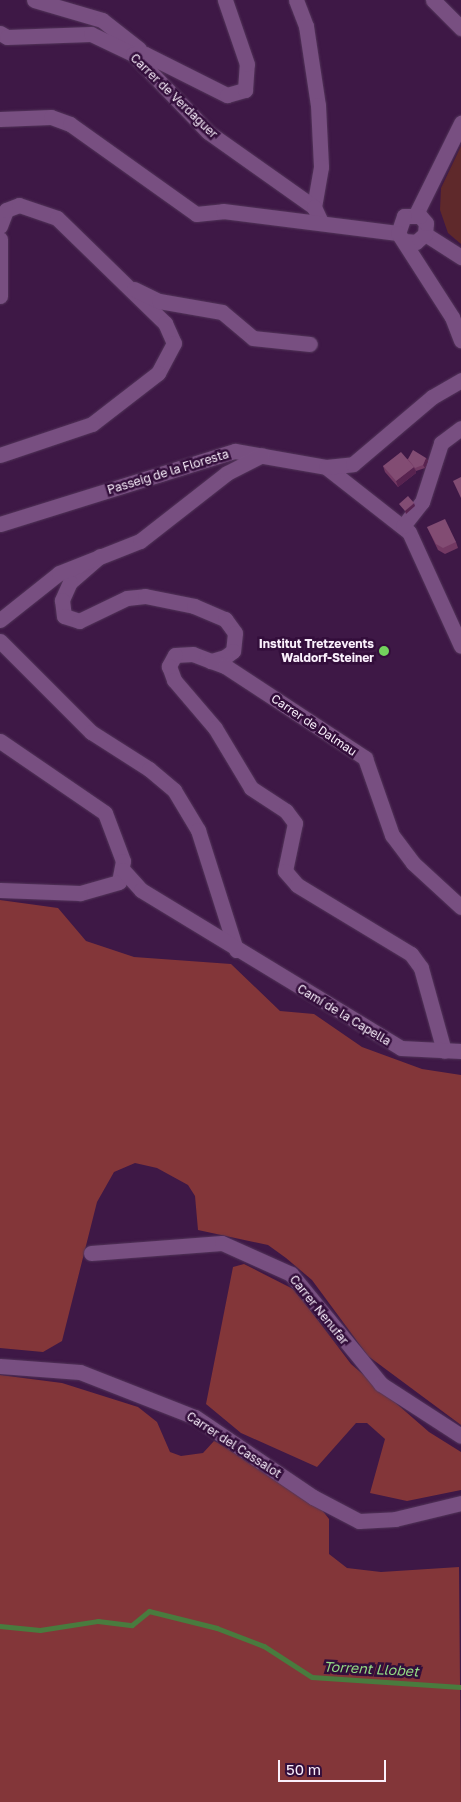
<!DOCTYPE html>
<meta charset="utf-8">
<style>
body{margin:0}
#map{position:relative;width:461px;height:1802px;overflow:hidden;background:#3e1846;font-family:"Golos Text",sans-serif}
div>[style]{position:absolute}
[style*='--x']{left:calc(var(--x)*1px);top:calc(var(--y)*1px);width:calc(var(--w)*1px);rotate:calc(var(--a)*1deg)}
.green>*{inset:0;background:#5f292b}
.forest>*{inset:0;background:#833639}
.stream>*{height:4.5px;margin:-2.25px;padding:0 2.25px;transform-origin:2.25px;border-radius:2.25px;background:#497b3e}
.roads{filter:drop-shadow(0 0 1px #523559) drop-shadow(0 0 1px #523559)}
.minor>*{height:15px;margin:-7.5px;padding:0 7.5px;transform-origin:7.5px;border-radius:7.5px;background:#784f81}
.wall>*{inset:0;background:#733963}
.shaded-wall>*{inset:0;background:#582350}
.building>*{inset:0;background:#824c73}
.dots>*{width:14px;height:14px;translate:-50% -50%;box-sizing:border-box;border:2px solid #330e3b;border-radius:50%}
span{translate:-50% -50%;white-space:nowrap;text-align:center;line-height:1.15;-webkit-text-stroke:5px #330e3b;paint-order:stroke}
.street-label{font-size:12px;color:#faf0fc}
.poi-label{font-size:12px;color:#faf0fc;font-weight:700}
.right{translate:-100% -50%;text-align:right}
.water-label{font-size:14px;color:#93da84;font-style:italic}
.scale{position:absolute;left:278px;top:1760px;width:108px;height:22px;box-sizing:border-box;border:2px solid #faf0fc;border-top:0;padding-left:6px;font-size:15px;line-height:18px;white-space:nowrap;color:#faf0fc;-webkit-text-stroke:4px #330e3b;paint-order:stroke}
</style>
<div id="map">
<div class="green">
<i style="clip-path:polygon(461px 146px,461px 244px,448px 233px,440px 210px,441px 188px)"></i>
</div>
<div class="forest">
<i style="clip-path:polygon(0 900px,58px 908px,86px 941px,134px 957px,231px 964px,280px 1011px,314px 1014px,362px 1047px,422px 1069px,461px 1075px,461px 1425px,368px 1356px,312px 1280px,286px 1258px,268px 1245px,198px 1230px,195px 1196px,188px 1185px,157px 1168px,135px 1163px,114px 1172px,97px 1202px,62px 1341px,43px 1352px,0 1348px)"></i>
<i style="clip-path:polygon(244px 1264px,295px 1290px,351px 1364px,429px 1432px,461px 1452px,461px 1490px,407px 1501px,370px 1493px,385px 1439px,367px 1423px,356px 1423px,317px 1467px,241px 1433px,206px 1404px,233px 1267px)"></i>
<i style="clip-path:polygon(0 1375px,62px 1383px,138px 1407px,157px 1422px,170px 1452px,181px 1456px,203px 1453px,214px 1441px,231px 1449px,322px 1510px,329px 1519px,329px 1554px,347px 1568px,381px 1572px,459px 1567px,461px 1802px,0 1802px)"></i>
</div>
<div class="stream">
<i style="--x:0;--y:1626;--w:40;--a:5.7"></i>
<i style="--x:40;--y:1630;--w:59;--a:-8.8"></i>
<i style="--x:98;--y:1621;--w:34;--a:7"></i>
<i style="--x:132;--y:1625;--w:22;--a:-39"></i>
<i style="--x:149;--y:1611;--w:70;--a:14"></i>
<i style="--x:217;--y:1628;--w:50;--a:21"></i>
<i style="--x:264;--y:1646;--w:57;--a:32.9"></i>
<i style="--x:312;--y:1677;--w:149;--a:3.8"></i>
</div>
<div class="roads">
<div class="minor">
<i style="--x:34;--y:0;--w:71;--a:16.4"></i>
<i style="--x:102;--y:20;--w:47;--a:38.1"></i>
<i style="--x:296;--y:0;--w:28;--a:69"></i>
<i style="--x:306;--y:26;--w:80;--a:81.4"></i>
<i style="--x:318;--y:105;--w:62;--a:87.2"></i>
<i style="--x:321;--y:167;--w:41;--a:99.9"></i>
<i style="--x:433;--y:0;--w:40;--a:45"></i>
<i style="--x:0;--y:33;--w:8;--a:30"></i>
<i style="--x:7;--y:37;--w:84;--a:-2"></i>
<i style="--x:91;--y:34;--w:47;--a:25.5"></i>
<i style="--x:133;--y:54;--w:108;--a:46.1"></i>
<i style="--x:208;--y:132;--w:130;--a:35.3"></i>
<i style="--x:314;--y:207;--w:17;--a:65"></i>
<i style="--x:133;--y:54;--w:12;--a:0"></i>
<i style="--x:145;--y:54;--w:92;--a:26.6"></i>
<i style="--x:227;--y:95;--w:19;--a:-16"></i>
<i style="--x:245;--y:90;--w:26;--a:-86"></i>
<i style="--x:247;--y:64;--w:68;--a:-109"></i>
<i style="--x:0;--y:119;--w:51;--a:-2.2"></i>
<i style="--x:51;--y:117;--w:20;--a:20"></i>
<i style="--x:70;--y:124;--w:155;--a:35.5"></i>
<i style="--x:196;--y:214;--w:27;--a:-6"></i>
<i style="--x:223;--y:211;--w:176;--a:7.2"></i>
<i style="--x:416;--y:214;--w:102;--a:-63.7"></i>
<i style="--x:0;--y:226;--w:17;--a:-69"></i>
<i style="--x:6;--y:210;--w:14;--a:-21"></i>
<i style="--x:19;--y:205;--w:40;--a:18.9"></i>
<i style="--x:57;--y:218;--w:151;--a:44.2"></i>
<i style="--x:165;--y:323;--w:22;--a:66"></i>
<i style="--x:174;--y:343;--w:34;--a:118"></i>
<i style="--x:158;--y:373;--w:83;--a:142.3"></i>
<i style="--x:92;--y:424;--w:97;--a:161.4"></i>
<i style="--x:425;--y:234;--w:43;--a:32.6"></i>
<i style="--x:0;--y:239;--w:57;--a:90"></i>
<i style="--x:405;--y:241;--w:11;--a:5"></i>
<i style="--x:416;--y:242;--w:12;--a:-42"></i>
<i style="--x:425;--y:234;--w:11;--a:-85"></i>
<i style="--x:426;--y:223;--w:9;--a:-131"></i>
<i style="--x:420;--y:216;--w:16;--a:180"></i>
<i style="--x:404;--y:216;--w:18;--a:109"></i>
<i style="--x:398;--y:233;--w:100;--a:57.3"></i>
<i style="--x:452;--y:317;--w:25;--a:69"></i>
<i style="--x:134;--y:289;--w:28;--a:26"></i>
<i style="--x:159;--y:301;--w:64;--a:9.9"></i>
<i style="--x:222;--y:312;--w:40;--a:40"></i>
<i style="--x:253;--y:338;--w:57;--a:6"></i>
<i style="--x:326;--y:467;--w:105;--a:38.1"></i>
<i style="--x:409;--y:532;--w:125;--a:65.5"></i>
<i style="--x:0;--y:524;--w:246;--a:-17.3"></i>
<i style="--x:235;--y:451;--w:92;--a:10"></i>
<i style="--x:326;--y:467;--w:27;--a:-6"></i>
<i style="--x:353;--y:464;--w:104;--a:-40.3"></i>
<i style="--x:432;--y:397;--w:34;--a:-30"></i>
<i style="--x:403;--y:526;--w:31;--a:-52"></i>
<i style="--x:422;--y:502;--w:62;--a:-72.1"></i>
<i style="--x:441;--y:443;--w:25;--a:-37"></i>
<i style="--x:100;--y:556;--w:40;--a:139"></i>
<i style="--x:70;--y:582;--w:20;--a:114"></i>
<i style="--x:62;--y:600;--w:16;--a:83"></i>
<i style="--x:64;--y:616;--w:16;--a:18"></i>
<i style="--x:79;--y:621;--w:53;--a:-25.6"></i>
<i style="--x:127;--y:598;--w:18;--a:-6"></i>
<i style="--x:145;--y:596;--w:50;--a:11.5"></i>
<i style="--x:194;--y:606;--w:34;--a:23"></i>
<i style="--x:225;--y:619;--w:17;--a:54"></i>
<i style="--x:235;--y:633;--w:18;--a:96"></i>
<i style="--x:233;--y:651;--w:10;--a:143"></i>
<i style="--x:225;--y:657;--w:15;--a:164"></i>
<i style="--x:211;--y:661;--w:19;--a:-159"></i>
<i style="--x:193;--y:654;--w:18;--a:177"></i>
<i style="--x:175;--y:655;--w:13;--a:119"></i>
<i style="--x:169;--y:666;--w:15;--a:70"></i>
<i style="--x:174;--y:680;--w:63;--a:49.5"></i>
<i style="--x:215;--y:728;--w:70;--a:59"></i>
<i style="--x:251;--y:788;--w:42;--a:33.3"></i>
<i style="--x:286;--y:811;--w:15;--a:53"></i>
<i style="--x:295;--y:823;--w:49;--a:101.8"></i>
<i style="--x:285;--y:871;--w:18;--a:49"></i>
<i style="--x:297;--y:885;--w:133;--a:31.2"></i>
<i style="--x:411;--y:954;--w:17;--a:54"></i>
<i style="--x:421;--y:968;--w:86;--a:74.5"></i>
<i style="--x:0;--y:620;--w:75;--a:-38.5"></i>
<i style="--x:59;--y:573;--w:87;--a:-21.6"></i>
<i style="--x:140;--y:541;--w:110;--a:-38"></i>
<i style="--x:227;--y:473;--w:39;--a:-27"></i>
<i style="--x:0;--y:641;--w:129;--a:45"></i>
<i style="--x:91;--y:732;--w:69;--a:32.5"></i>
<i style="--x:149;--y:769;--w:33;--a:40"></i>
<i style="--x:174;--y:790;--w:47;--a:59"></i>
<i style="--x:198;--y:830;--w:126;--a:72.4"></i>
<i style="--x:211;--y:661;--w:15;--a:20"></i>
<i style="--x:225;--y:666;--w:168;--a:33.3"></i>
<i style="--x:365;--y:758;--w:82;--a:70.7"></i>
<i style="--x:392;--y:835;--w:35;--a:53"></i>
<i style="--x:413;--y:863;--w:65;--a:42.5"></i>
<i style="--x:0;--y:741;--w:127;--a:34.4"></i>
<i style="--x:105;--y:813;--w:51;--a:69.4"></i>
<i style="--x:123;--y:861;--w:21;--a:101"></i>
<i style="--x:119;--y:882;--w:41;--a:164.2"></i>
<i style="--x:80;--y:893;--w:80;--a:-177.9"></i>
<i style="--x:123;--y:870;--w:27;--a:48"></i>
<i style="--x:141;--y:890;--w:304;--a:31.3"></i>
<i style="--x:401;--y:1048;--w:60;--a:2.9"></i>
<i style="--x:91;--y:1253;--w:131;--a:-4.4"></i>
<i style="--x:222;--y:1243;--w:76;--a:24.2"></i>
<i style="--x:291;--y:1274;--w:142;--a:50.7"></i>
<i style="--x:381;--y:1384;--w:95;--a:33"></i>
<i style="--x:0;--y:1366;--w:80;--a:4.3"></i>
<i style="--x:80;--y:1372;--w:123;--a:21.4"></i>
<i style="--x:195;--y:1417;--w:143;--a:34.1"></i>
<i style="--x:313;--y:1497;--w:52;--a:27.6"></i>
<i style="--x:359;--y:1521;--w:36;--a:-3"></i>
<i style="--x:395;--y:1519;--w:68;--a:-13.6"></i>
</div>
</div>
<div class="wall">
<i style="clip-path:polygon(426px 458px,428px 461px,425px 468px,416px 471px,415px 469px,416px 473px,398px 487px,385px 472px,383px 466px,408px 459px)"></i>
<i style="clip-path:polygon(427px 527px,456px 542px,458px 548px,445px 554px,438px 550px)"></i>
</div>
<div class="shaded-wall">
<i style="clip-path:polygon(426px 458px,428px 461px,425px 468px,423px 465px)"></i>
<i style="clip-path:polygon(414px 467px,416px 473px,398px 487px,396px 481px)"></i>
<i style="clip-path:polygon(414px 503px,415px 506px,406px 514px,405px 511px)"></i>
</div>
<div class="building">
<i style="clip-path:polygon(413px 450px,426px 458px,423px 465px,415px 468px,408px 459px)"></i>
<i style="clip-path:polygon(401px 452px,414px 467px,396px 481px,383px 466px)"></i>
<i style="clip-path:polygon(461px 477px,461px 498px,453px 481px)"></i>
<i style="clip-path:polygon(408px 496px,414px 503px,405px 511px,399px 504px)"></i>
<i style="clip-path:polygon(445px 519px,456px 542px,443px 548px,436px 544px,427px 527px)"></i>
</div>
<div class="dots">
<i style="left:384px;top:651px;background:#73d25d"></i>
</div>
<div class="street-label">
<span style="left:174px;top:96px;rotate:44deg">Carrer de Verdaguer</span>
<span style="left:168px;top:472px;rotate:-17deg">Passeig de la Floresta</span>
<span style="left:314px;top:725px;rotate:34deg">Carrer de Dalmau</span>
<span style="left:344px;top:1015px;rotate:31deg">Camí de la Capella</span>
<span style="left:319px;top:1310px;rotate:51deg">Carrer Nenufar</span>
<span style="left:234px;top:1445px;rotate:33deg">Carrer del Cassalot</span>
</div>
<div class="poi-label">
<span class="right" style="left:374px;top:651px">Institut Tretzevents<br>Waldorf-Steiner</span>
</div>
<div class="water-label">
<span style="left:371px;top:1669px;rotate:3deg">Torrent Llobet</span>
</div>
<div class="scale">50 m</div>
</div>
